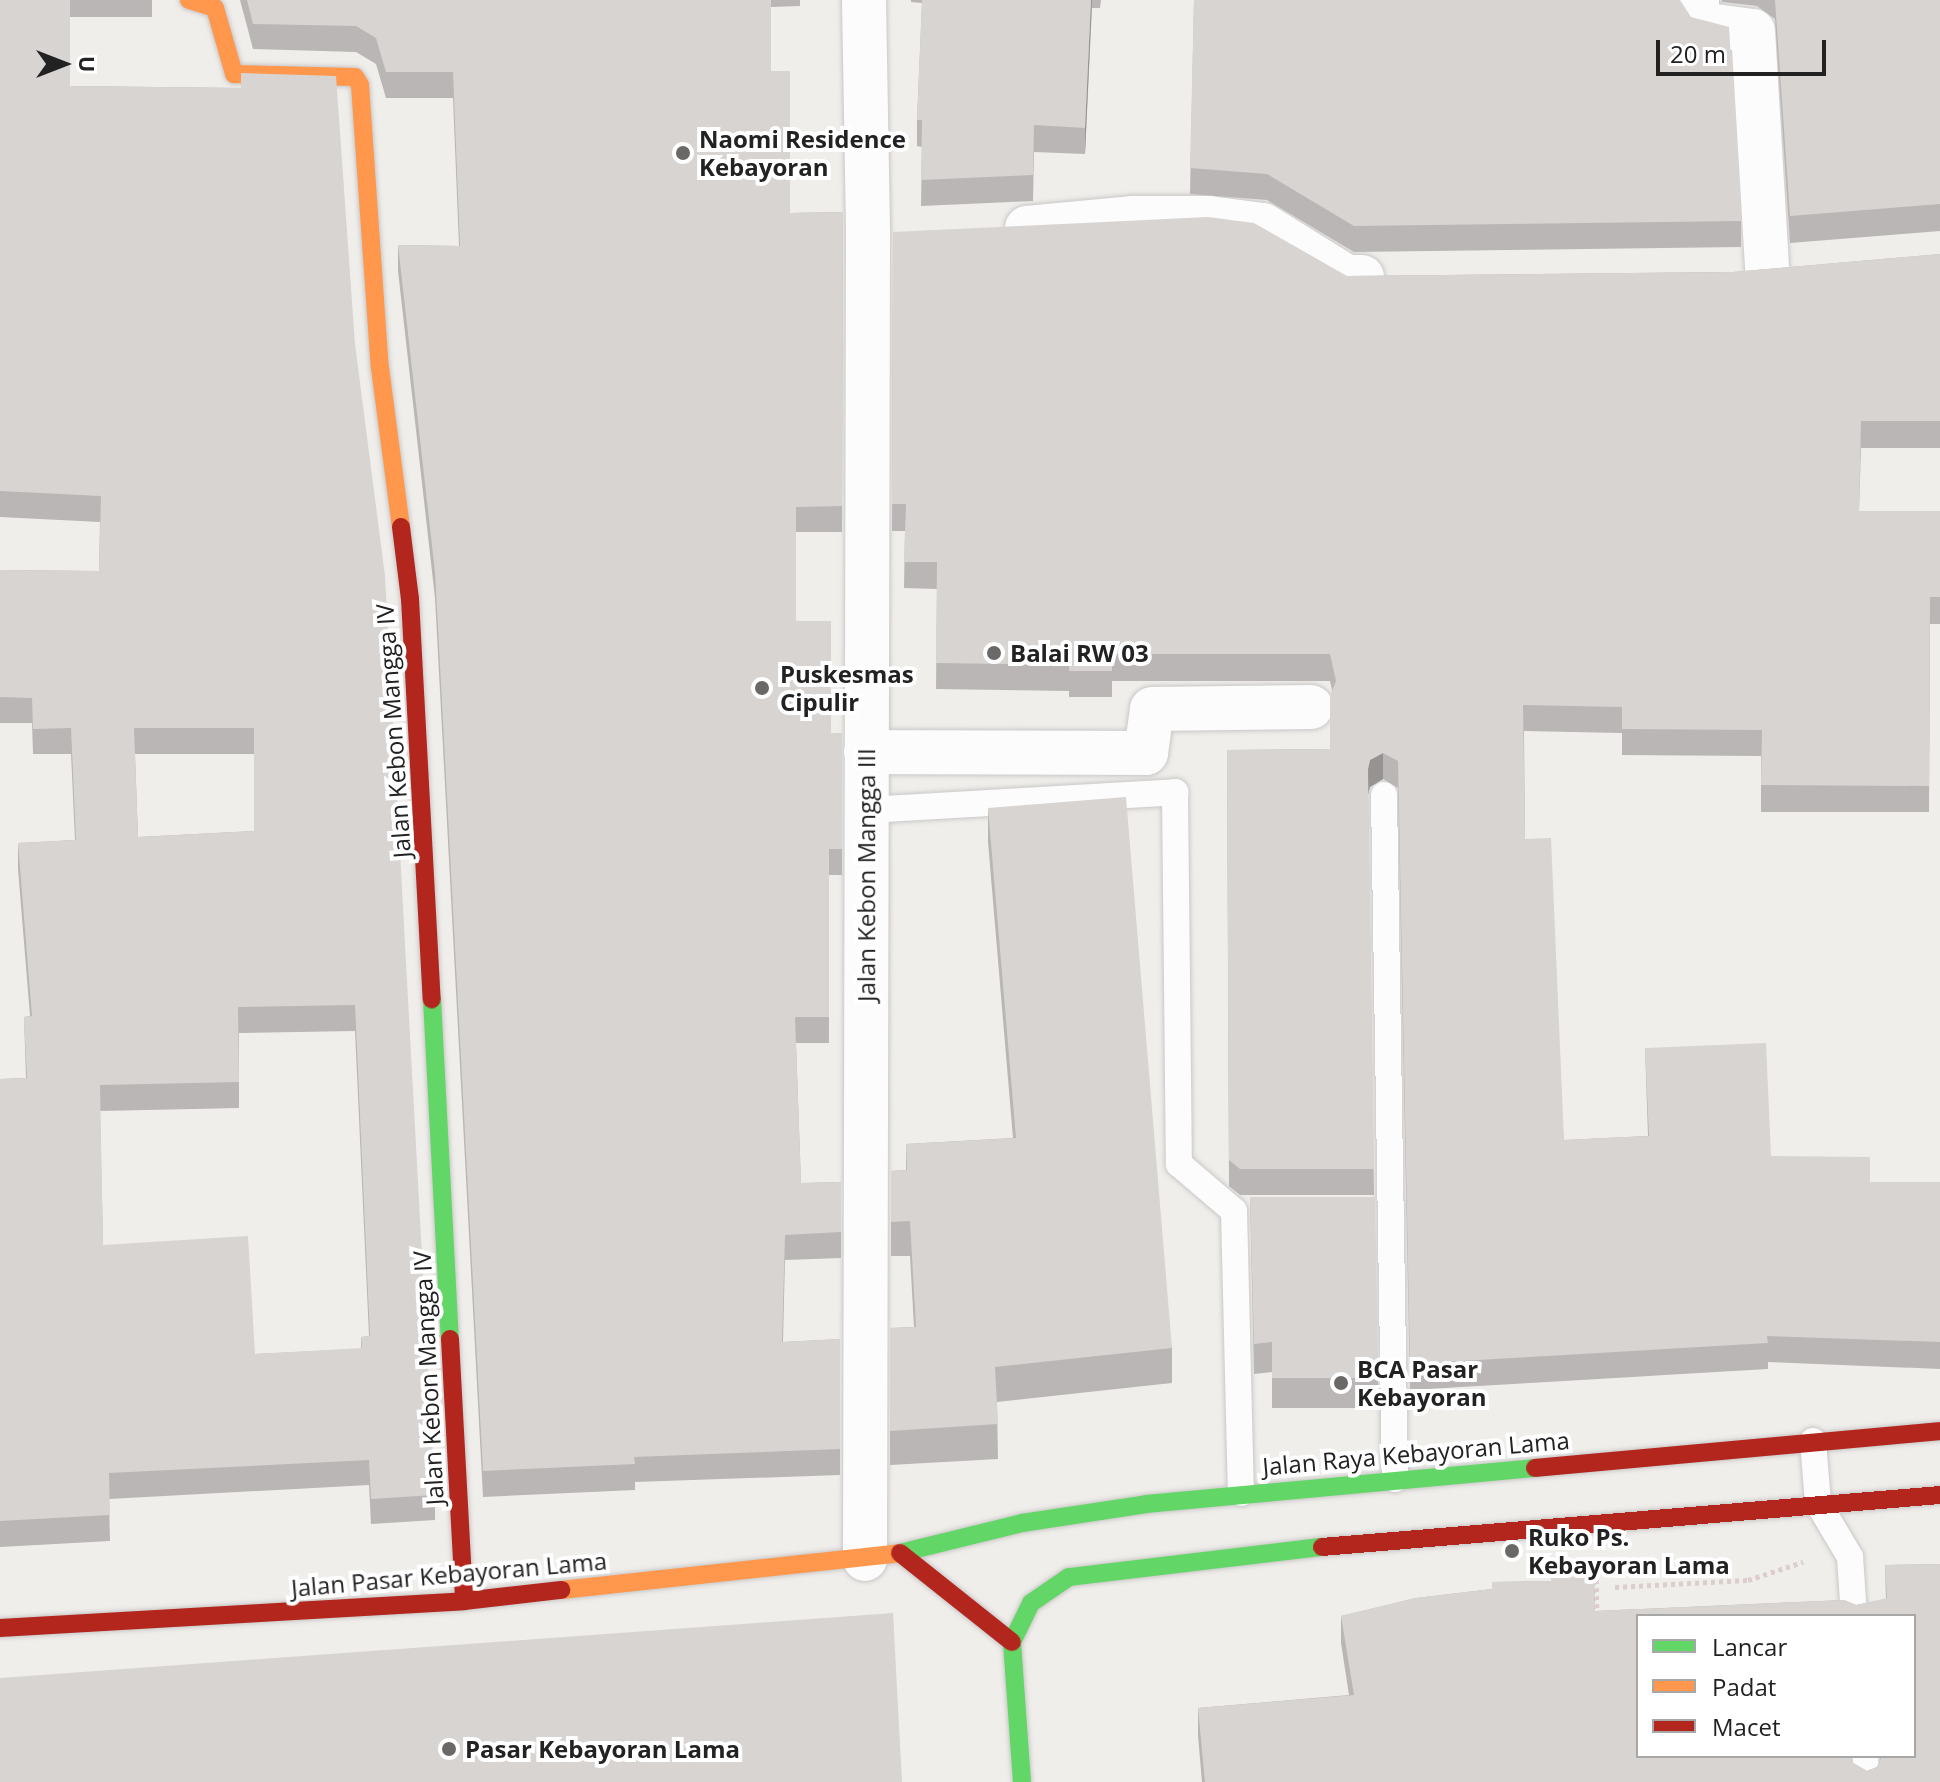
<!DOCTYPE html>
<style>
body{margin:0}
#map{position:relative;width:1940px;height:1782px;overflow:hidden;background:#f0eeeb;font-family:"Open Sans",sans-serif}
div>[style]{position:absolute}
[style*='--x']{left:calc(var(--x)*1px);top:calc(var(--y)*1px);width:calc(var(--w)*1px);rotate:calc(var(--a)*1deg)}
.path>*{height:5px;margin-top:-2.5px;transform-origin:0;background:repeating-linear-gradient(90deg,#dccecd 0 4px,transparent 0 8px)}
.roads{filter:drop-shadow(0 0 2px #c9c8c7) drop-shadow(0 0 2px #c9c8c7)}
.lane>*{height:26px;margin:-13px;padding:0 13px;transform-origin:13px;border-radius:13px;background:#fdfcfc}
.street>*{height:44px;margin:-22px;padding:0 22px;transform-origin:22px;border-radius:22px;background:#fdfcfc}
.fast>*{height:18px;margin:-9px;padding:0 9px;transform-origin:9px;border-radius:9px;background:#63d668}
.slow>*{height:18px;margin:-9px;padding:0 9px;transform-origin:9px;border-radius:9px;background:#ff974d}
.jam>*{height:18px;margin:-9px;padding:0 9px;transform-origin:9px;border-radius:9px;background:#b3261e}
.wall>*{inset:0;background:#b9b6b5}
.shaded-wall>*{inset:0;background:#969493}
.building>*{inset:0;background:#d7d4d2}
.dots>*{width:22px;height:22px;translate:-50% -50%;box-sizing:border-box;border:4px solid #fff;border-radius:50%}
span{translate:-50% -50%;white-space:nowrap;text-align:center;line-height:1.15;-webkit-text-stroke:8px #fff;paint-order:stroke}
.poi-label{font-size:24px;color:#222;font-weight:700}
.left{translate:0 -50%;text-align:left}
.street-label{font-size:24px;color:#222}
.legend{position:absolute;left:1636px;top:1614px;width:280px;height:144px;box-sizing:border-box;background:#fff;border:2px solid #a7a7a7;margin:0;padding:10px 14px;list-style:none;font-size:24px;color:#222}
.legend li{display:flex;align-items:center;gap:16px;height:40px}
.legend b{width:40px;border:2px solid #a7a7a7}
.north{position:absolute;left:24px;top:24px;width:80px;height:80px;-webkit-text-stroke:6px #fff;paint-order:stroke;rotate:90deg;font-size:22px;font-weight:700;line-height:32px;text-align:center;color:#222}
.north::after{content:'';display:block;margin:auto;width:28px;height:36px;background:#222;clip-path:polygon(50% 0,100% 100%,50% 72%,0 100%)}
.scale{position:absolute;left:1656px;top:40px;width:170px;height:36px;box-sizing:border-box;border:4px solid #222;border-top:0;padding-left:10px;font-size:24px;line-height:28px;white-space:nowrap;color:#222;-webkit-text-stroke:6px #fff;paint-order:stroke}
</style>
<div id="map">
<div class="path">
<i style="--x:1596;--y:1572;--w:46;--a:88.8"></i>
<i style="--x:1615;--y:1587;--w:133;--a:-3"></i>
<i style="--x:1748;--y:1580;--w:58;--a:-18.1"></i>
</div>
<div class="roads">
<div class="lane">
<i style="--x:1384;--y:795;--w:684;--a:89.08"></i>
<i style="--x:867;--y:810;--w:309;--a:-3.3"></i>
<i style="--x:1175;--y:792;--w:372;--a:89.4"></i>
<i style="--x:1179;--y:1164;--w:72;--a:40.5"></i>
<i style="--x:1234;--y:1211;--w:282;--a:88.6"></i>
<i style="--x:1813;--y:1441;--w:62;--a:85.4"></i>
<i style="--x:1818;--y:1503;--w:63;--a:59.3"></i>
<i style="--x:1850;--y:1557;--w:59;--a:86.1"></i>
<i style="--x:1865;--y:1756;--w:26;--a:86"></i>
</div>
<div class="street">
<i style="--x:864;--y:0;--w:234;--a:89"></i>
<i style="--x:868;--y:234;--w:1325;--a:90.13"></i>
<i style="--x:1697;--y:0;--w:14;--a:90"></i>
<i style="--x:1697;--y:14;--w:16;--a:45"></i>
<i style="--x:1708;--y:25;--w:45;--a:7.6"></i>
<i style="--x:1753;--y:31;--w:239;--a:86.6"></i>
<i style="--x:1027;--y:228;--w:105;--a:-5.4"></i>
<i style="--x:1132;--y:218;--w:77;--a:0"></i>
<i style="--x:1209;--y:218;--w:54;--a:7.4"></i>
<i style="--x:1263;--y:225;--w:99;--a:31.8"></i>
<i style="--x:1347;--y:277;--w:15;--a:0"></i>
<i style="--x:866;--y:752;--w:280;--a:0.2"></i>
<i style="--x:1146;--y:753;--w:44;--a:-82.2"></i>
<i style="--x:1152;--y:709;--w:159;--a:-0.7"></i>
</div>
<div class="fast">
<i style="--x:432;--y:999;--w:340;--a:87"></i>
<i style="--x:900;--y:1553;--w:126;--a:-13.8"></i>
<i style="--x:1022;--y:1523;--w:126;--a:-8.6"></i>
<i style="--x:1147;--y:1504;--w:390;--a:-5.3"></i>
<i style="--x:1022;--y:1782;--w:140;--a:-94.1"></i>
<i style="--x:1012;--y:1642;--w:43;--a:-64"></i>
<i style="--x:1031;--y:1603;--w:46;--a:-34.4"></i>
<i style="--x:1069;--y:1577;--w:255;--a:-6.8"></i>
</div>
<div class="slow">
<i style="--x:189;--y:0;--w:27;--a:17"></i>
<i style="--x:215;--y:8;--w:69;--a:73.9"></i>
<i style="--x:234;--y:74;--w:121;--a:1.4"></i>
<i style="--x:355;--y:77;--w:9;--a:58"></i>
<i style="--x:360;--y:85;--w:284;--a:86"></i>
<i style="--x:380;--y:368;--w:160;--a:82.5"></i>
<i style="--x:561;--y:1590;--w:341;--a:-6.2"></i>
</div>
<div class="jam">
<i style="--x:401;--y:527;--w:73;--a:82.9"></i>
<i style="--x:410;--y:599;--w:401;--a:86.9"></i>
<i style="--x:450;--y:1339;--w:262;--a:86.9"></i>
<i style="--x:1535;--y:1468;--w:407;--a:-5.2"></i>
<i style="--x:1322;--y:1547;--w:620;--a:-4.81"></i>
<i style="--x:900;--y:1553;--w:143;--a:38.5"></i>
<i style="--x:0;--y:1628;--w:465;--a:-3.3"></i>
<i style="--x:464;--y:1601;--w:98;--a:-6.5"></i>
</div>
</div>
<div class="wall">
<i style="clip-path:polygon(evenodd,0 0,152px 0,152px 17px,70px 17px,70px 86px,241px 88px,435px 1495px,435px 1520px,371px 1524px,369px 1485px,109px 1499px,110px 1541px,0 1547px,0 1079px,26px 1078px,24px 1017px,30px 1016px,18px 869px,18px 843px,75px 840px,71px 754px,33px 754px,32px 723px,0 723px,0 570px,99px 571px,100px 522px,0 517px,0 0,135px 754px,254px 754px,254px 831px,138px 837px,135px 754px,0 0,355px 1031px,369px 1336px,361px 1337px,361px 1349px,255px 1354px,103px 1245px,100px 1111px,239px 1108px,239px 1033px,355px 1031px)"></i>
<i style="clip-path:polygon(240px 0,800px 0,800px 6px,771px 7px,771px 71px,790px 213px,843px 212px,842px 532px,796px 532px,796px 621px,831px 733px,842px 733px,842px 875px,829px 875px,829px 1043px,796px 1043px,801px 1183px,841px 1182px,841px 1258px,785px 1260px,783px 1342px,840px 1339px,840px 1475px,635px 1482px,635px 1490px,483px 1497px,435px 598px,398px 271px,398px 245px,459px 246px,453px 98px,386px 98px,376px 64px,356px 52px,253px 49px)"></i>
<i style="clip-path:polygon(911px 0,1101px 0,1100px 8px,1092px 8px,1085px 154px,1034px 152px,1033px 201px,921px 206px,922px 147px,917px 146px,917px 120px,922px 3px,911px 2px)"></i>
<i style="clip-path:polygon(1194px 0,1741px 221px,1741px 247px,1354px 252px,1267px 200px,1190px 194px)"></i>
<i style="clip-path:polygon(1722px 0,1940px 0,1940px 231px,1790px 243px,1775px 19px,1757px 6px,1722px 2px)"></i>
<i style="clip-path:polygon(893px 232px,1347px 276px,1733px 272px,1940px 254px,1940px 448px,1861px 448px,1859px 511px,1940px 511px,1940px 624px,1930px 624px,1929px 812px,1761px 812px,1761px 756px,1622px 755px,1622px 733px,1524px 731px,1525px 839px,1564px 1140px,1648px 1136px,1645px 1048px,1771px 1156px,1870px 1182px,1940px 1182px,1940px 1369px,1768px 1362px,1768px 1369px,1410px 1390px,1398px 788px,1383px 779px,1370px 787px,1368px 794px,1374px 1195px,1240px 1195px,1229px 1186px,1227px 750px,1330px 749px,1332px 690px,1330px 681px,1112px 681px,1112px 697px,1069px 697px,1069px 691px,936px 689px,937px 589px,904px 588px,905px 531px,892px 531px)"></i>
<i style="clip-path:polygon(988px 808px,1172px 1348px,1172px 1383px,997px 1402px,998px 1459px,890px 1465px,890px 1328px,914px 1327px,910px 1256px,891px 1256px,891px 1171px,906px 1170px,906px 1144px,1013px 1138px,988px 842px)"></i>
<i style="clip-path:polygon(1250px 1197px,1378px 1361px,1378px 1392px,1373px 1392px,1373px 1408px,1272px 1408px,1272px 1372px,1254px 1374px)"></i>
<i style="clip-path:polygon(evenodd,1940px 1564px,1940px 1782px,1202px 1782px,1198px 1736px,1198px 1708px,1349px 1695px,1341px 1643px,1341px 1616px,1416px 1598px,1492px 1589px,1492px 1582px,1551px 1581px,1551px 1570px,1594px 1569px,1595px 1611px,1844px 1600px,1856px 1605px,1886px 1599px,1885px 1565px,1940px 1564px,1638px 1616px,1914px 1616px,1914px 1756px,1880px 1756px,1880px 1760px,1877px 1767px,1867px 1771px,1853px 1763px,1852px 1756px,1638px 1756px,1638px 1616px)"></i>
</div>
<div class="shaded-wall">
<i style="clip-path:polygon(1091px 0,1092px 0,1085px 154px,1085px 128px)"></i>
<i style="clip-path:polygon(1383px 753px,1383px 779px,1370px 787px,1368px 795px,1368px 769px,1370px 760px)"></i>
</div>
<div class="building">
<i style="clip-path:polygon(evenodd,0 0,70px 0,70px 86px,241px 88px,241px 73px,336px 76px,355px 344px,385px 576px,435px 1495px,371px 1499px,369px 1460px,109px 1473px,110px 1515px,0 1521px,0 1079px,27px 1078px,24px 1017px,32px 1016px,18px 843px,76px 840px,71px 728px,33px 729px,32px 698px,0 697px,0 570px,99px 571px,101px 496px,0 491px,0 0,134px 728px,254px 728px,254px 831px,138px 837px,134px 728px,0 0,355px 1005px,370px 1336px,361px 1337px,362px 1348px,255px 1354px,248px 1236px,103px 1245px,100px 1085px,239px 1082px,238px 1007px,355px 1005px)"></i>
<i style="clip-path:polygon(247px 0,771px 0,771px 71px,790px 71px,790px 213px,843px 212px,842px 506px,796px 507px,796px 621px,831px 621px,831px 733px,842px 733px,842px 849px,829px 849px,829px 1017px,795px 1017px,801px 1183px,841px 1182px,841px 1232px,785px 1235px,782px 1342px,840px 1339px,840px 1449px,634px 1457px,635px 1464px,483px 1471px,435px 572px,398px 245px,460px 246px,453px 72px,386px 72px,376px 38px,356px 26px,253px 24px)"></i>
<i style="clip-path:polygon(922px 0,1091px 0,1085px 128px,1034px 125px,1033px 175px,921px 180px,922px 120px,917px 120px)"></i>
<i style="clip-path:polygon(1194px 0,1680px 0,1691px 17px,1729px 27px,1741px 221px,1354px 226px,1267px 174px,1190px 168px)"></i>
<i style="clip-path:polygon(1775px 0,1940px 0,1940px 204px,1790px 216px)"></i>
<i style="clip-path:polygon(1208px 217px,1254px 223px,1347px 276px,1733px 272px,1940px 254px,1940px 421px,1861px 421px,1859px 511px,1940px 511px,1940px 597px,1930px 597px,1929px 786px,1761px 785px,1762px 730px,1622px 729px,1622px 707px,1523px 705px,1525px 839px,1551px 838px,1564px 1140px,1649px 1136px,1645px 1048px,1766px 1043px,1771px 1156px,1870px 1157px,1870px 1182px,1940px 1182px,1940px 1342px,1767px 1336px,1768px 1343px,1410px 1364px,1398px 761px,1383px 753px,1370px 760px,1368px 769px,1374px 1169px,1240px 1169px,1229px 1160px,1227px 750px,1330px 749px,1330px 696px,1336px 681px,1330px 654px,1112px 654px,1112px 671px,1069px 671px,1069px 665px,936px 663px,937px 562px,904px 562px,906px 504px,892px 504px,893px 232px)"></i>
<i style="clip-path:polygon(1126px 797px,1172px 1348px,995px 1367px,998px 1424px,890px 1431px,890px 1328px,916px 1327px,910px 1221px,891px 1222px,891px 1171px,907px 1170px,906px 1144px,1016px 1138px,988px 808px)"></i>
<i style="clip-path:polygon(1250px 1197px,1375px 1197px,1378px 1361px,1373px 1361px,1373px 1378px,1272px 1378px,1272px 1342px,1254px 1344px)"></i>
<i style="clip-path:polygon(evenodd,1940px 1564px,1940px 1782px,1205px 1782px,1198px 1708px,1354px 1695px,1341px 1616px,1416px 1598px,1492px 1589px,1492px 1582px,1551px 1581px,1551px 1570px,1594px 1569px,1595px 1611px,1844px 1600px,1856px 1605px,1887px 1598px,1885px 1565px,1940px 1564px,1638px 1616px,1914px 1616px,1914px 1756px,1882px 1756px,1877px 1767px,1867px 1771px,1853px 1763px,1852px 1756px,1638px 1756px,1638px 1616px)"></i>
<i style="clip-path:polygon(893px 1613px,902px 1782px,0 1782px,0 1678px)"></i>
</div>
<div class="dots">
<i style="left:683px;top:153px;background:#6a6968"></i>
<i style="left:994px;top:653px;background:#6a6968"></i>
<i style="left:762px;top:688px;background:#6a6968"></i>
<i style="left:1341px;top:1383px;background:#6a6968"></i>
<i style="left:1512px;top:1551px;background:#6a6968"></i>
<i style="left:449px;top:1749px;background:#6a6968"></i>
</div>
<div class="poi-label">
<span class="left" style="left:699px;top:153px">Naomi Residence<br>Kebayoran</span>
<span class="left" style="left:1010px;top:653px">Balai RW 03</span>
<span class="left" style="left:780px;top:688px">Puskesmas<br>Cipulir</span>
<span class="left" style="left:1357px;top:1383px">BCA Pasar<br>Kebayoran</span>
<span class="left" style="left:1528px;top:1551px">Ruko Ps.<br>Kebayoran Lama</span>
<span class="left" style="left:465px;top:1749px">Pasar Kebayoran Lama</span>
</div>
<div class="street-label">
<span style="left:393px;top:731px;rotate:-94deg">Jalan Kebon Mangga IV</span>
<span style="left:866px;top:875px;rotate:-90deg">Jalan Kebon Mangga III</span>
<span style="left:428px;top:1378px;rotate:-93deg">Jalan Kebon Mangga IV</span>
<span style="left:1416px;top:1453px;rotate:-5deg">Jalan Raya Kebayoran Lama</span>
<span style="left:449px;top:1574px;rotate:-5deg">Jalan Pasar Kebayoran Lama</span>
</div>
<ul class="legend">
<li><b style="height:10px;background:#63d668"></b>Lancar</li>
<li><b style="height:10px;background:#ff974d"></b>Padat</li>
<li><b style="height:10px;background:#b3261e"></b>Macet</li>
</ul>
<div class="north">U</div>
<div class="scale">20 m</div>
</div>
